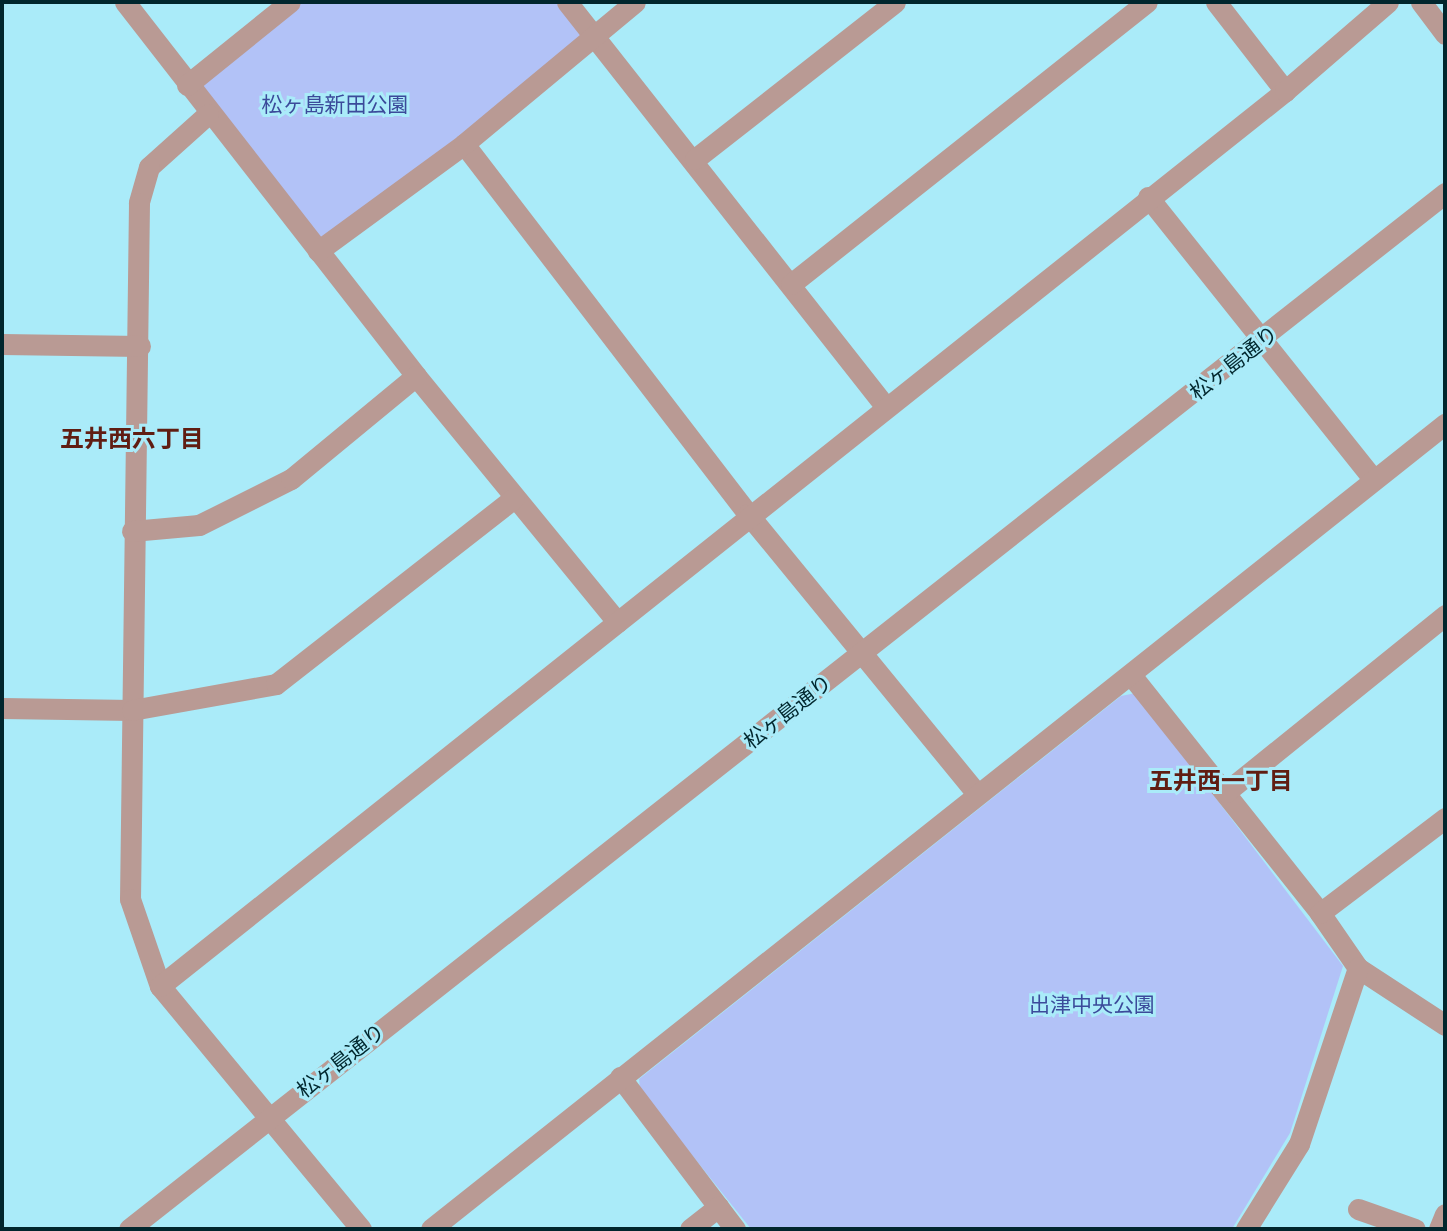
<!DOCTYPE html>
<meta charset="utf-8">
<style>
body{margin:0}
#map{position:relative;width:1447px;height:1231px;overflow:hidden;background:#aaebf9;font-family:"PT Sans","Noto Sans JP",sans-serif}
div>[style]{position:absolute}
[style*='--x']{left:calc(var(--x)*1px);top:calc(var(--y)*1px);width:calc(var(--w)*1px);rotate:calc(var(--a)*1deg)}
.green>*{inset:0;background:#b2c2f7}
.minor>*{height:21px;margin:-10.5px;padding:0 10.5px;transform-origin:10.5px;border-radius:10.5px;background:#b99a94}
.tertiary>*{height:21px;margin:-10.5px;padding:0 10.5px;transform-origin:10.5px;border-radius:10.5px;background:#b99a94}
span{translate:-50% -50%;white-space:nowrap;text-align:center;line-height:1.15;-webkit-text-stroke:6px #aaebf9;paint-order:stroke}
.park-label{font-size:21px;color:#3b4a9a}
.street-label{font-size:21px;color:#01262d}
.quarter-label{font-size:24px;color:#601d12;font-weight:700}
.frame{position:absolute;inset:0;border:4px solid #01262d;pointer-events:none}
</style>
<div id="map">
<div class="green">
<i style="clip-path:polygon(290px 2px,567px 2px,593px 34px,318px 251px,187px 85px)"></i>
<i style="clip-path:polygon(1136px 693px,1343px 966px,1290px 1133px,1232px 1229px,751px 1229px,640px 1090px,639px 1079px,1121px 696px)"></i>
</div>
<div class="minor">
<i style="--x:125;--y:2;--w:474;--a:52.1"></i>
<i style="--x:416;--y:376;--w:318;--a:50.7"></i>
<i style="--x:567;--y:2;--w:514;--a:51.79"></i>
<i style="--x:1216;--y:2;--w:113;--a:52.2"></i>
<i style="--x:1421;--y:2;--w:40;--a:53"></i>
<i style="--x:187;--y:85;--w:132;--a:-38.9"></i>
<i style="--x:208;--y:114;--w:79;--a:138.1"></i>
<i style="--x:149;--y:167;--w:37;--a:106"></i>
<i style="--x:139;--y:203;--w:696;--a:90.74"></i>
<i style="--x:130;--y:899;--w:92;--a:71"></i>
<i style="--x:160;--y:986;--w:315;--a:50.4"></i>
<i style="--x:464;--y:144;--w:466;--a:52.5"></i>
<i style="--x:748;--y:514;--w:362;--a:50.7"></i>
<i style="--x:695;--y:159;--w:254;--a:-38.1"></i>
<i style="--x:1148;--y:197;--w:359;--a:51.4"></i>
<i style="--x:318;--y:251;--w:181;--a:-36.2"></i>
<i style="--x:464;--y:144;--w:222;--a:-39.7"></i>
<i style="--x:791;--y:284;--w:454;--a:-38.4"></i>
<i style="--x:2;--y:344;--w:138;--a:0.8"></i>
<i style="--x:132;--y:531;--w:67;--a:-5.1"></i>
<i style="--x:199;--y:525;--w:103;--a:-26.6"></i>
<i style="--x:291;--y:479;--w:162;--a:-39.5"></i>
<i style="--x:1131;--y:675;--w:304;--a:51.5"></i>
<i style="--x:1320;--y:913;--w:67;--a:55.4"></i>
<i style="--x:1358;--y:968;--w:104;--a:33.2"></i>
<i style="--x:2;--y:708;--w:130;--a:0.9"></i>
<i style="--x:132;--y:710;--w:146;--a:-10.2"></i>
<i style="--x:276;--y:684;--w:302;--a:-38"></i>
<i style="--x:1226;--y:792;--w:282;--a:-38.9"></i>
<i style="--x:1320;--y:913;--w:157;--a:-37.2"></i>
<i style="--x:160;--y:986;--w:1438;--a:-38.5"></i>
<i style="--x:1285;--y:91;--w:136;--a:-40.8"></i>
<i style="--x:620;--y:1077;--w:191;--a:52.9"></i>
<i style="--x:1358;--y:1209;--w:60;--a:19.3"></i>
<i style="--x:431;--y:1229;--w:1295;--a:-38.45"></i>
<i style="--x:690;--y:1229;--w:36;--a:-38"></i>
<i style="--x:1246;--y:1229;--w:100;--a:-58.1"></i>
<i style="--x:1299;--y:1144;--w:186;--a:-71.5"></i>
<i style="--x:1439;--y:1229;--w:16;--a:-68"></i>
</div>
<div class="tertiary">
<i style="--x:129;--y:1229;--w:1675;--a:-38.21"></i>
</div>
<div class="park-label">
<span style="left:335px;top:105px">松ヶ島新田公園</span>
<span style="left:1092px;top:1005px">出津中央公園</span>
</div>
<div class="street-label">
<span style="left:1234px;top:363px;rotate:-38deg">松ヶ島通り</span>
<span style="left:788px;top:712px;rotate:-38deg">松ヶ島通り</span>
<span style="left:341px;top:1061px;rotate:-38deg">松ヶ島通り</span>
</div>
<div class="quarter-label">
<span style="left:132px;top:439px">五井西六丁目</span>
<span style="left:1221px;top:781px">五井西一丁目</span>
</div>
<div class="frame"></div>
</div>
